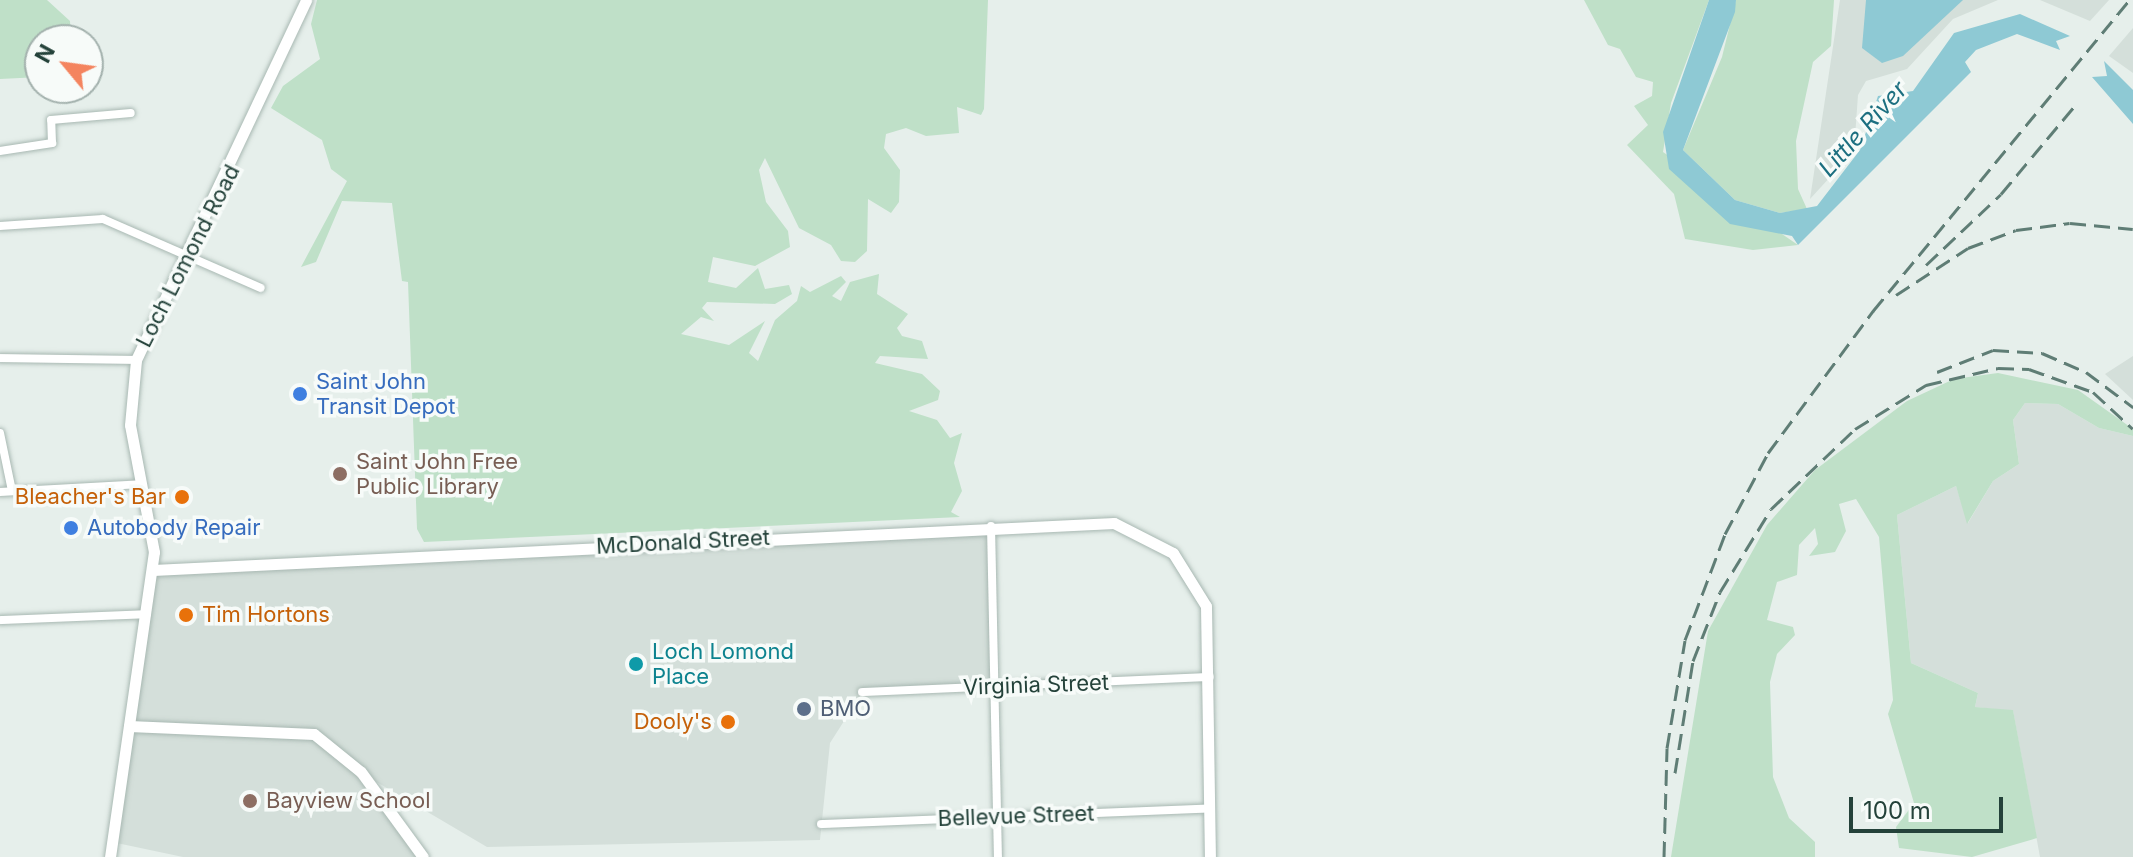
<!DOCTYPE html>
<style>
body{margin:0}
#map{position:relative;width:2133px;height:857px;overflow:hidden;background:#e6efeb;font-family:Inter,sans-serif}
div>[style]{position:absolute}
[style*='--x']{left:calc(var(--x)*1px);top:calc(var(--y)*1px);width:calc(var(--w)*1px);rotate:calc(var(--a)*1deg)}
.built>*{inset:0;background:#d4dfda}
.green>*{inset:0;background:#bfe0c8}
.water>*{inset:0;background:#8ec9d4}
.roads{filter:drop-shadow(0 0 2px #a8b8b2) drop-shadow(0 0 2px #a8b8b2)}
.street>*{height:8px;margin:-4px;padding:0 4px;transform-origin:4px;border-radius:4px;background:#fff}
.secondary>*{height:11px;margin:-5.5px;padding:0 5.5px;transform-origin:5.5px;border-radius:5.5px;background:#fff}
.rail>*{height:3px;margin-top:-1.5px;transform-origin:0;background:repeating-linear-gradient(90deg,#5f7d75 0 16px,transparent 0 24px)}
.dots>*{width:22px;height:22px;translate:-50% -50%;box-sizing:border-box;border:4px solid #f7fbf9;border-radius:50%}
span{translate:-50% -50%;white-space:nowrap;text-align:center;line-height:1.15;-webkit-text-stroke:7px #f7fbf9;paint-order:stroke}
.street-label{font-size:22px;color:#24423a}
.shop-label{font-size:22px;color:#366cbe}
.left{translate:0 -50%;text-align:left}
.education-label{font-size:22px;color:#785e54}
.food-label{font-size:22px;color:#c56008}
.right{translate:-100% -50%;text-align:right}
.culture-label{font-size:22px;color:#0d838f}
.service-label{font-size:22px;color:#4e5e75}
.water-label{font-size:24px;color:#1c6f80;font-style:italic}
.north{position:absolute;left:24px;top:24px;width:80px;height:80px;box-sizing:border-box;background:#f7fbf9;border:2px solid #a3b1ad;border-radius:50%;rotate:299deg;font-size:22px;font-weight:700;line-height:32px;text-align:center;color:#24423a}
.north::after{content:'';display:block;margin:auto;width:28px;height:36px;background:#f4845f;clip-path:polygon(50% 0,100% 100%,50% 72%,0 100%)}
.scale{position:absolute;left:1849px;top:797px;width:154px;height:36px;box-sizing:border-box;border:4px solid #24423a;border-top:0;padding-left:10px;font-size:24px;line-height:28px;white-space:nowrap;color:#24423a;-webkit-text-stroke:6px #f7fbf9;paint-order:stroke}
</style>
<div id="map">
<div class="built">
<i style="clip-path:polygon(1840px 0,1998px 0,1953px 19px,1907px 69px,1866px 81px,1858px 95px,1854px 151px,1810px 199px)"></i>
<i style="clip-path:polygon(2040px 0,2109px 0,2090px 21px)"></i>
<i style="clip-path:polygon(2133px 28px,2133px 73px,2109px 56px)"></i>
<i style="clip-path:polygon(2133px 356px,2133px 400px,2105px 374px)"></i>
<i style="clip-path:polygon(2025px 403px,2058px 404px,2099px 428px,2133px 436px,2133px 857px,2040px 857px,2013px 711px,1975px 707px,1978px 693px,1911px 663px,1897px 515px,1956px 486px,1968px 523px,1993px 481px,2019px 464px,2013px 420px)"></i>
<i style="clip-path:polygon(991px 526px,996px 686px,862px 693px,830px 743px,820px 840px,487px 847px,363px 774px,423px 857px,183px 857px,112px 842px,153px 570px)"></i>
</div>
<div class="green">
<i style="clip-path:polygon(0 0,47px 0,70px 21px,71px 40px,40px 40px,40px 77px,0 79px)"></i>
<i style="clip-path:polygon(317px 0,988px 0,984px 109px,981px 115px,957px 107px,959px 133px,926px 136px,906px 128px,886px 134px,884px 148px,900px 170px,899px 202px,891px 213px,868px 199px,867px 251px,855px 262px,841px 261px,831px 245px,799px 228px,765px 158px,759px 170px,766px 202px,788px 231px,790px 247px,755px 266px,713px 257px,708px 282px,736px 288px,758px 268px,765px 289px,789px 285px,792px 294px,775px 304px,707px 302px,702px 308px,714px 321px,701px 317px,681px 334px,729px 345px,765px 321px,749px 353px,758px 361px,775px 320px,797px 301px,801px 286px,810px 292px,841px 276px,846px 282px,832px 296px,841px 301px,850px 282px,879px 274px,877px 294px,908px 314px,897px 328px,902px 336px,922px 341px,928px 359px,880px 356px,875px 363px,922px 374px,940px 391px,938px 400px,909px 411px,937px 420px,950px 438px,962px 433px,954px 463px,962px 491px,951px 512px,960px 517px,424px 542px,417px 529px,408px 282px,402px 281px,392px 203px,342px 201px,316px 262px,301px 267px,347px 181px,331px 169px,322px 140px,271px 108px,283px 86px,320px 59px,311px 24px)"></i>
<i style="clip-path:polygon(1584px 0,1709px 0,1671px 103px,1663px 152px,1798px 245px,1753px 250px,1685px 239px,1674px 194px,1627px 145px,1648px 125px,1634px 106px,1652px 96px,1653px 82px,1636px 77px,1620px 49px,1608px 45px)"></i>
<i style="clip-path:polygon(1736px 0,1834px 0,1831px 46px,1813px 62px,1796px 141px,1798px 189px,1807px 209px,1780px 213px,1735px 200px,1683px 150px,1722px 57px)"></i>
<i style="clip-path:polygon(1998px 373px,2078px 390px,2133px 429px,2133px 436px,2099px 428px,2058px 404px,2025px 403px,2013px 420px,2019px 464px,1993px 481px,1967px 524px,1956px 486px,1897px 515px,1911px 663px,1978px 693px,1975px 707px,2013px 710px,2037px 838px,1972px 857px,1899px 848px,1896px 827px,1914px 803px,1888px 714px,1893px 700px,1879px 537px,1856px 499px,1839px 504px,1846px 531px,1835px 552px,1809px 556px,1818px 544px,1815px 528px,1799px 545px,1797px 575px,1777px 582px,1767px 620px,1793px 627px,1795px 635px,1777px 654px,1770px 682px,1773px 777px,1789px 818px,1815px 842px,1815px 857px,1671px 857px,1708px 631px,1767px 525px,1815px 470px,1907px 401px,1954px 379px)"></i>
</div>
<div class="water">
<i style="clip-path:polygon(1709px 0,1736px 0,1735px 12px,1683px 150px,1735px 200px,1780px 213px,1817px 206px,1860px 150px,1878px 96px,1913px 91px,1954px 33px,2020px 14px,2070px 36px,2056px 41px,2060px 50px,2017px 34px,1976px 50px,1965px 62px,1971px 72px,1798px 245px,1792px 236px,1730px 224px,1669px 169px,1663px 132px)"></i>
<i style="clip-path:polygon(1866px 0,1963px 0,1903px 56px,1882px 63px,1862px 48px)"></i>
<i style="clip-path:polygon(2104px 61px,2133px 90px,2133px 124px,2092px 77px,2107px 76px)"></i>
</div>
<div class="roads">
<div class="street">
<i style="--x:0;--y:151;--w:53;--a:-8.7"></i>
<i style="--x:52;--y:143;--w:23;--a:-92"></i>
<i style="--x:51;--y:120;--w:80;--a:-5"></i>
<i style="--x:0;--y:226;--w:103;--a:-3.9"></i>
<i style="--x:103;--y:219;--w:172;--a:23.6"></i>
<i style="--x:0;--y:358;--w:136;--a:0.8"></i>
<i style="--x:0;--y:433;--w:59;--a:78.3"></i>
<i style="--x:0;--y:492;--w:141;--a:-3.2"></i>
<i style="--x:991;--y:526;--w:331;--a:88.8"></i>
<i style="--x:0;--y:620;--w:147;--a:-2.3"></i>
<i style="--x:862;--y:692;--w:348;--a:-2.5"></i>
<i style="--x:821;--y:824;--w:390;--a:-2.3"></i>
</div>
<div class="secondary">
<i style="--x:153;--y:570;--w:962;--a:-2.8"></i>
<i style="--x:1114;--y:523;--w:66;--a:27"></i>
<i style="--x:1173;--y:553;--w:62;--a:58.1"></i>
<i style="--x:1206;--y:606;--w:251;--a:89.1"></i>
<i style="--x:129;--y:726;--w:185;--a:2.5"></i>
<i style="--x:314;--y:734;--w:60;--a:39"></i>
<i style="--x:361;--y:772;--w:105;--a:53.9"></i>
<i style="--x:110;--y:857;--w:308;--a:-81.8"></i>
<i style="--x:154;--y:552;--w:129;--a:-100.7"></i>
<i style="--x:130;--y:425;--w:65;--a:-84.7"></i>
<i style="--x:136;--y:360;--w:398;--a:-64.7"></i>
</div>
</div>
<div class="rail">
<i style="--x:1926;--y:265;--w:103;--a:-43.4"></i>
<i style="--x:2001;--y:194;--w:119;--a:-50.1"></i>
<i style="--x:1896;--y:295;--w:86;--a:-33.1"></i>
<i style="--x:1968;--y:248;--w:51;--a:-20.6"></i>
<i style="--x:2016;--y:230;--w:54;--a:-7.4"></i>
<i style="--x:2070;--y:223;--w:63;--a:5.4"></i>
<i style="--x:1937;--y:372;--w:60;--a:-21.4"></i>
<i style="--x:1993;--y:350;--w:49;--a:3.5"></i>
<i style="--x:2042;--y:353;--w:48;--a:23.4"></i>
<i style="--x:2086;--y:372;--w:59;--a:36.7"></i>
<i style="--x:1675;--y:773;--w:113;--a:-80.9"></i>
<i style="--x:1693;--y:661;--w:74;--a:-68.6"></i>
<i style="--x:1720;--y:592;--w:97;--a:-58.4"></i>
<i style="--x:1771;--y:509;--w:116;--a:-43.6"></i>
<i style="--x:1855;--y:429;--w:84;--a:-31.8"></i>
<i style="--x:1926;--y:385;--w:74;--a:-13.3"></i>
<i style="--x:1998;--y:368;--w:31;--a:2"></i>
<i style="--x:2029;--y:369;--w:68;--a:19.8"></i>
<i style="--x:2093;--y:392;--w:54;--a:42.8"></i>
<i style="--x:1664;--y:857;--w:109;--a:-88.4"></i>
<i style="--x:1667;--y:748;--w:109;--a:-80.5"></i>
<i style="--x:1685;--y:640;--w:113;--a:-69.3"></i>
<i style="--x:1725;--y:534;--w:92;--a:-62"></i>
<i style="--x:1768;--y:453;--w:177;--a:-53.5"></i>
<i style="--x:1873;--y:311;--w:403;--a:-50.5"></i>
</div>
<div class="dots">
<i style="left:300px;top:394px;background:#3f7fe0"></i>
<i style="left:340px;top:474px;background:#8d6e63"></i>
<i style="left:182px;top:497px;background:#e8710a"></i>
<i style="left:71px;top:528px;background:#3f7fe0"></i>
<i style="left:186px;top:615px;background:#e8710a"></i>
<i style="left:636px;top:664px;background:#0f9aa8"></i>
<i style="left:804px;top:709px;background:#5c6f8a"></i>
<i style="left:728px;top:722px;background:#e8710a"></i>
<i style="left:250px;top:801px;background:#8d6e63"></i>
</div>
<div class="street-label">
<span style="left:188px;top:256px;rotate:-63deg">Loch Lomond Road</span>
<span style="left:683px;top:542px;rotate:-3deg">McDonald Street</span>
<span style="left:1036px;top:685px;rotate:-2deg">Virginia Street</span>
<span style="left:1016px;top:816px;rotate:-2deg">Bellevue Street</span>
</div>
<div class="shop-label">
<span class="left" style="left:316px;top:394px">Saint John<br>Transit Depot</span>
<span class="left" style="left:87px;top:528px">Autobody Repair</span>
</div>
<div class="education-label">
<span class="left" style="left:356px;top:474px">Saint John Free<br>Public Library</span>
<span class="left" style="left:266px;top:801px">Bayview School</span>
</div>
<div class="food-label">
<span class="right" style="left:166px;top:497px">Bleacher's Bar</span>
<span class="left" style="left:202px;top:615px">Tim Hortons</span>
<span class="right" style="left:712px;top:722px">Dooly's</span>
</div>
<div class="culture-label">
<span class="left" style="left:652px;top:664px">Loch Lomond<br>Place</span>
</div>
<div class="service-label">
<span class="left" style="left:820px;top:709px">BMO</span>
</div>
<div class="water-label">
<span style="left:1863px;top:129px;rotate:-48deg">Little River</span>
</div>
<div class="north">N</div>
<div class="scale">100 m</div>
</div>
